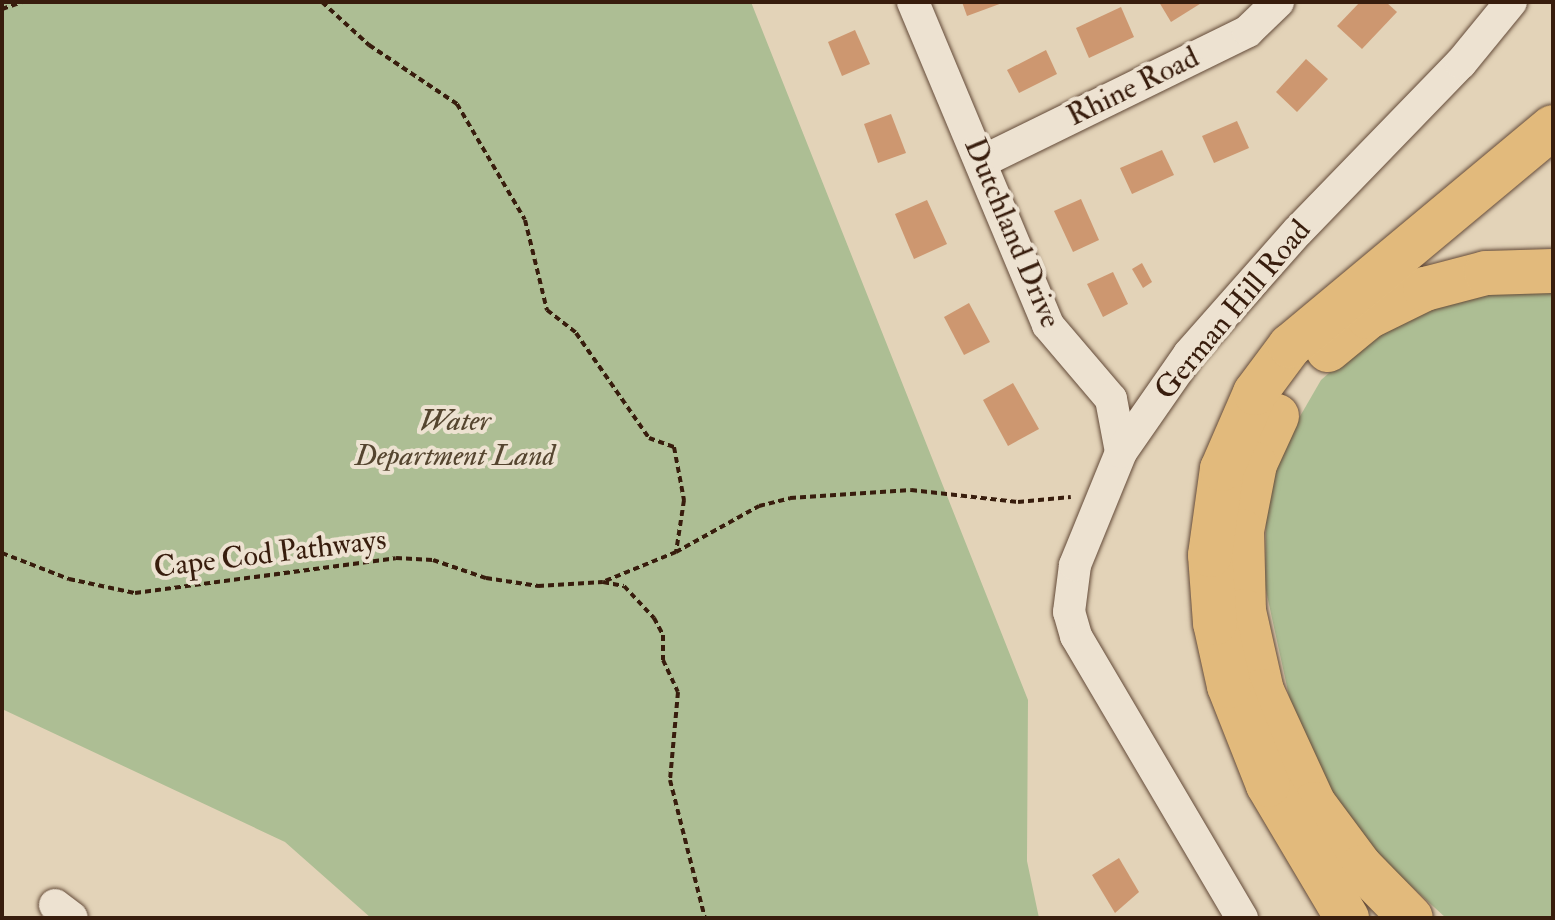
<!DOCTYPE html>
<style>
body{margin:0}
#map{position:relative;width:1555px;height:920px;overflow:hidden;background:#e3d3b8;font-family:"IM FELL Double Pica",serif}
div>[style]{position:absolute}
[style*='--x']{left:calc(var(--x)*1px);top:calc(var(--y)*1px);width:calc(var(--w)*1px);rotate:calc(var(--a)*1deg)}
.green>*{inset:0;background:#adbe94}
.building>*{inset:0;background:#cd9770}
.path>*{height:4px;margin-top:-2px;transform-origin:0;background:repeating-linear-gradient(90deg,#381d0d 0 6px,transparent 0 10px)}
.roads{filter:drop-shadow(0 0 2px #634a38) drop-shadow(0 0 2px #634a38)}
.minor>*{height:32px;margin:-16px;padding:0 16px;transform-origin:16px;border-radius:16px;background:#ede2d1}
.highway>*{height:44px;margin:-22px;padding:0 22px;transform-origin:22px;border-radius:22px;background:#e2ba7c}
span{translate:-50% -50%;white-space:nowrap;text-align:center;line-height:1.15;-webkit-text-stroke:8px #ede2d1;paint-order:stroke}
.street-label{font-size:30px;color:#381d0d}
.park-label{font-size:30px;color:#55452f;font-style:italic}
.frame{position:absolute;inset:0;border:4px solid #381d0d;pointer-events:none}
</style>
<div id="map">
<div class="green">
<i style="clip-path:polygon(2px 2px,751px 2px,1028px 700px,1027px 861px,1039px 918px,371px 918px,285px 842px,2px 709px)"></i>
<i style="clip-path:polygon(1553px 289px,1553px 918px,1446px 918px,1377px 855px,1335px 801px,1296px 728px,1265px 586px,1266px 518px,1280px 451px,1321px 380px,1383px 326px,1452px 292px)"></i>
</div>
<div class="building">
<i style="clip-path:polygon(962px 2px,1005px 2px,967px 16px)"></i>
<i style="clip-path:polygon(1159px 2px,1203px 2px,1171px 22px)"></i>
<i style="clip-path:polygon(1360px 2px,1386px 2px,1397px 12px,1362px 49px,1337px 26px)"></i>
<i style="clip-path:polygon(1121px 7px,1134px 37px,1089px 58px,1076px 28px)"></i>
<i style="clip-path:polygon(855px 30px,870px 64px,842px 76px,828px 42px)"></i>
<i style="clip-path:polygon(1046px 50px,1057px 74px,1019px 93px,1007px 70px)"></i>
<i style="clip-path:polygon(1306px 59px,1328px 79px,1297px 112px,1276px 92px)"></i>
<i style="clip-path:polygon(891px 114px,906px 153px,878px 163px,864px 124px)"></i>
<i style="clip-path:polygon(1237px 121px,1249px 148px,1214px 163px,1202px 136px)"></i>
<i style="clip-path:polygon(1162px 150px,1174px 175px,1132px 194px,1120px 168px)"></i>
<i style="clip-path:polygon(1081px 199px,1099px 240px,1073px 252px,1054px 211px)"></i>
<i style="clip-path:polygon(927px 200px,947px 244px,914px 259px,895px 214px)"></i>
<i style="clip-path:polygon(1142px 263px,1152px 282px,1143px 288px,1132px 269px)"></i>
<i style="clip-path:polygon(1113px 272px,1128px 304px,1103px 317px,1087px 284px)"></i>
<i style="clip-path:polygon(969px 303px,990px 342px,964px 355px,944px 317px)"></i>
<i style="clip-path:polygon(1013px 383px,1039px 429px,1008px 446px,983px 400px)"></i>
<i style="clip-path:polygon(1119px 858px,1139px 892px,1115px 913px,1092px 875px)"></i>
</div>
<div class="path">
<i style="--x:322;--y:2;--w:64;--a:42.5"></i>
<i style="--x:369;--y:45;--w:106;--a:33.8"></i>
<i style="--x:457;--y:104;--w:134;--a:59.6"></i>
<i style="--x:525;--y:220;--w:93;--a:76.3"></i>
<i style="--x:547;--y:310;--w:37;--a:38"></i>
<i style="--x:576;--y:333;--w:128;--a:55.2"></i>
<i style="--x:649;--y:438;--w:27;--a:20"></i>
<i style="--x:674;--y:447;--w:54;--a:79.3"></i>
<i style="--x:684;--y:500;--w:53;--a:98.7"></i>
<i style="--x:676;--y:552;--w:77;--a:157.8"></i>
<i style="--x:2;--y:9;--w:21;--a:-19"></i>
<i style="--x:676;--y:552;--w:95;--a:-29"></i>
<i style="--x:759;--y:506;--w:32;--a:-14"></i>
<i style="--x:790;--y:498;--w:121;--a:-3.8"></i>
<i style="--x:911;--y:490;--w:108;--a:6.4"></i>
<i style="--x:1018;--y:502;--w:53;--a:-5.4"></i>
<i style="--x:2;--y:553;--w:72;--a:21.2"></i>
<i style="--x:69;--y:579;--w:67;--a:12"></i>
<i style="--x:135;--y:593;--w:263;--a:-7.6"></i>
<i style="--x:396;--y:558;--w:37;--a:3"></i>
<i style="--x:433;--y:560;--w:56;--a:18.8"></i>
<i style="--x:486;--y:578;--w:53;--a:8.7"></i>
<i style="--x:538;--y:586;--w:65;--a:-3.5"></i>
<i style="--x:603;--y:582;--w:21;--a:11"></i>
<i style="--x:624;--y:586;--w:44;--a:46.8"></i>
<i style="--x:654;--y:618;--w:19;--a:62"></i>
<i style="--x:663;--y:635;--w:25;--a:90"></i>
<i style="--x:663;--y:660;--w:35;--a:65"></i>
<i style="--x:678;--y:692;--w:88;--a:95.2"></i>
<i style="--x:670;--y:780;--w:142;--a:75.8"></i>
</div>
<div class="roads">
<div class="minor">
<i style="--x:913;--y:2;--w:350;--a:67.3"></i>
<i style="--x:1048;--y:325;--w:97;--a:49.6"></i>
<i style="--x:1111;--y:399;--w:54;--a:79.3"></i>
<i style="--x:981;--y:162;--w:297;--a:-26.1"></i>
<i style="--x:1248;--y:31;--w:42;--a:-44"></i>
<i style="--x:55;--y:905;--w:21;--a:37"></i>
<i style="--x:1242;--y:918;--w:327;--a:-120.5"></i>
<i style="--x:1076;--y:636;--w:25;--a:-106"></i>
<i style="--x:1069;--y:612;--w:47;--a:-82.7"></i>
<i style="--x:1075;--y:565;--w:122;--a:-67.8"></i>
<i style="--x:1121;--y:452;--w:119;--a:-55.2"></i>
<i style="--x:1189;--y:354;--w:164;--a:-48.5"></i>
<i style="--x:1298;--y:231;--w:234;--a:-45.9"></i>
<i style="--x:1461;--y:63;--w:79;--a:-50.7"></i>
</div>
<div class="highway">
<i style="--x:1328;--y:350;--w:52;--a:-39.5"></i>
<i style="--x:1368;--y:317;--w:64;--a:-26.2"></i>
<i style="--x:1425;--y:289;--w:63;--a:-14.7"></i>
<i style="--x:1486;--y:273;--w:67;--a:-1.7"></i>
<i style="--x:1277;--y:416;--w:53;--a:114.6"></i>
<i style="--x:1255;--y:464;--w:68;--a:101"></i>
<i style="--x:1242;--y:531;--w:80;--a:88.6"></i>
<i style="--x:1244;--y:611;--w:82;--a:77.3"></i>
<i style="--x:1262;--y:691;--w:124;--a:65.3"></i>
<i style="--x:1314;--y:804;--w:79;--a:53.3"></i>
<i style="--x:1361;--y:867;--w:71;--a:45.6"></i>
<i style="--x:1347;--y:918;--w:155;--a:-120.7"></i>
<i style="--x:1268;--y:785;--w:106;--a:-111.5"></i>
<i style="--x:1229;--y:686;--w:65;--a:-102.5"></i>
<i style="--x:1215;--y:623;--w:68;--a:-94.2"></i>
<i style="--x:1210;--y:555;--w:87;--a:-82.1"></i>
<i style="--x:1222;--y:469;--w:83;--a:-66.5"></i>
<i style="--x:1255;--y:393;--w:59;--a:-53.3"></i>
<i style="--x:1290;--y:346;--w:342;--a:-39.8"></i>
</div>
</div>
<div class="street-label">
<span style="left:1133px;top:87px;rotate:-26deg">Rhine Road</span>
<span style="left:1012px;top:233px;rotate:67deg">Dutchland Drive</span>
<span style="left:1233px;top:310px;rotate:-50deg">German Hill Road</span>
<span style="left:270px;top:554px;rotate:-7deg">Cape Cod Pathways</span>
</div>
<div class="park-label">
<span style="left:455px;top:438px">Water<br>Department Land</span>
</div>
<div class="frame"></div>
</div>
